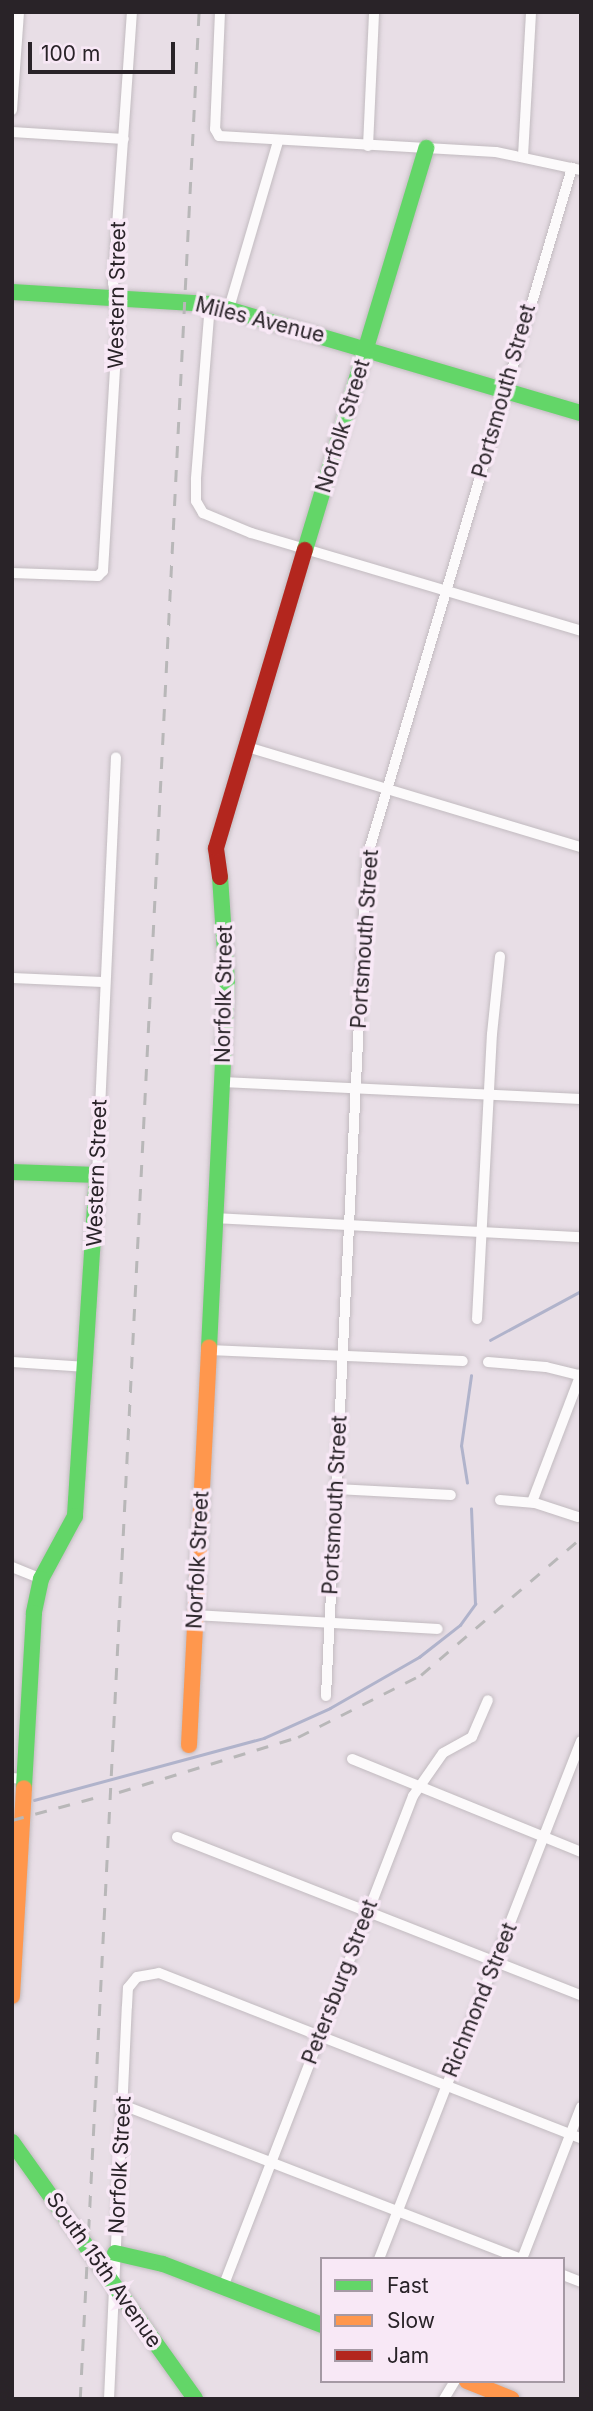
<!DOCTYPE html>
<style>
body{margin:0}
#map{position:relative;width:593px;height:2411px;overflow:hidden;background:#e8dee6;font-family:Inter,sans-serif}
div>[style]{position:absolute}
[style*='--x']{left:calc(var(--x)*1px);top:calc(var(--y)*1px);width:calc(var(--w)*1px);rotate:calc(var(--a)*1deg)}
.stream>*{height:2.5px;margin:-1.25px;padding:0 1.25px;transform-origin:1.25px;border-radius:1.25px;background:#b0b3cb}
.roads{filter:drop-shadow(0 0 2px #c2bbc0) drop-shadow(0 0 2px #c2bbc0)}
.street>*{height:10px;margin:-5px;padding:0 5px;transform-origin:5px;border-radius:5px;background:#fcfafb}
.fast>*{height:16px;margin:-8px;padding:0 8px;transform-origin:8px;border-radius:8px;background:#63d668}
.slow>*{height:16px;margin:-8px;padding:0 8px;transform-origin:8px;border-radius:8px;background:#ff974d}
.jam>*{height:16px;margin:-8px;padding:0 8px;transform-origin:8px;border-radius:8px;background:#b3261e}
.rail>*{height:2.5px;margin-top:-1.25px;transform-origin:0;background:repeating-linear-gradient(90deg,#b8b7b8 0 12px,transparent 0 24px)}
span{translate:-50% -50%;white-space:nowrap;text-align:center;line-height:1.15;-webkit-text-stroke:7px #f8e8f6;paint-order:stroke}
.street-label{font-size:21px;color:#292328}
.frame{position:absolute;inset:0;border:14px solid #292328;pointer-events:none}
.legend{position:absolute;left:320px;top:2257px;width:245px;height:126px;box-sizing:border-box;background:#f8e8f6;border:2px solid #a599a4;margin:0;padding:9px 12px;list-style:none;font-size:21px;color:#292328}
.legend li{display:flex;align-items:center;gap:14px;height:35px}
.legend b{width:35px;border:2px solid #a599a4}
.scale{position:absolute;left:28px;top:42px;width:147px;height:32px;box-sizing:border-box;border:4px solid #292328;border-top:0;padding-left:9px;font-size:21px;line-height:24px;white-space:nowrap;color:#292328;-webkit-text-stroke:5px #f8e8f6;paint-order:stroke}
</style>
<div id="map">
<div class="stream">
<i style="--x:490;--y:1340;--w:103;--a:-28.3"></i>
<i style="--x:467;--y:1483;--w:37;--a:-99"></i>
<i style="--x:461;--y:1446;--w:71;--a:-81.9"></i>
<i style="--x:34;--y:1800;--w:238;--a:-15.1"></i>
<i style="--x:264;--y:1738;--w:72;--a:-24.4"></i>
<i style="--x:330;--y:1708;--w:103;--a:-29.8"></i>
<i style="--x:419;--y:1657;--w:52;--a:-38"></i>
<i style="--x:460;--y:1625;--w:26;--a:-54"></i>
<i style="--x:475;--y:1604;--w:95;--a:-92.4"></i>
</div>
<div class="roads">
<div class="street">
<i style="--x:220;--y:12;--w:117;--a:92.4"></i>
<i style="--x:215;--y:129;--w:8;--a:60"></i>
<i style="--x:219;--y:136;--w:277;--a:3.3"></i>
<i style="--x:496;--y:152;--w:87;--a:12"></i>
<i style="--x:12;--y:110;--w:98;--a:-85.9"></i>
<i style="--x:12;--y:132;--w:112;--a:3.6"></i>
<i style="--x:368;--y:146;--w:134;--a:-87.4"></i>
<i style="--x:523;--y:156;--w:144;--a:-86.8"></i>
<i style="--x:210;--y:304;--w:176;--a:94.6"></i>
<i style="--x:196;--y:479;--w:22;--a:90"></i>
<i style="--x:196;--y:501;--w:14;--a:60"></i>
<i style="--x:203;--y:513;--w:52;--a:22.6"></i>
<i style="--x:251;--y:533;--w:344;--a:16.5"></i>
<i style="--x:229;--y:308;--w:173;--a:-73.6"></i>
<i style="--x:12;--y:573;--w:86;--a:2"></i>
<i style="--x:98;--y:576;--w:7;--a:-45"></i>
<i style="--x:103;--y:571;--w:249;--a:-86.6"></i>
<i style="--x:118;--y:322;--w:39;--a:-97"></i>
<i style="--x:113;--y:283;--w:272;--a:-86"></i>
<i style="--x:247;--y:747;--w:349;--a:16.7"></i>
<i style="--x:12;--y:978;--w:91;--a:2.5"></i>
<i style="--x:222;--y:1082;--w:359;--a:2.7"></i>
<i style="--x:97;--y:1175;--w:418;--a:-87.4"></i>
<i style="--x:214;--y:1218;--w:367;--a:3"></i>
<i style="--x:477;--y:1319;--w:285;--a:-87"></i>
<i style="--x:492;--y:1034;--w:78;--a:-84.1"></i>
<i style="--x:209;--y:1350;--w:254;--a:2.5"></i>
<i style="--x:12;--y:1362;--w:75;--a:3.8"></i>
<i style="--x:488;--y:1362;--w:58;--a:4.9"></i>
<i style="--x:546;--y:1367;--w:36;--a:14"></i>
<i style="--x:336;--y:1489;--w:115;--a:3"></i>
<i style="--x:500;--y:1500;--w:35;--a:5"></i>
<i style="--x:535;--y:1503;--w:45;--a:18"></i>
<i style="--x:532;--y:1502;--w:137;--a:-69.1"></i>
<i style="--x:12;--y:1567;--w:31;--a:22"></i>
<i style="--x:195;--y:1615;--w:243;--a:3.3"></i>
<i style="--x:326;--y:1696;--w:840;--a:-87.2"></i>
<i style="--x:367;--y:857;--w:719;--a:-73.43"></i>
<i style="--x:352;--y:1759;--w:247;--a:22.1"></i>
<i style="--x:12;--y:1778;--w:11;--a:5"></i>
<i style="--x:177;--y:1837;--w:434;--a:21.4"></i>
<i style="--x:125;--y:2106;--w:425;--a:21.1"></i>
<i style="--x:379;--y:2259;--w:556;--a:-68.7"></i>
<i style="--x:522;--y:2259;--w:163;--a:-68.8"></i>
<i style="--x:563;--y:2275;--w:19;--a:21"></i>
<i style="--x:223;--y:2287;--w:526;--a:-68.85"></i>
<i style="--x:413;--y:1796;--w:52;--a:-55.1"></i>
<i style="--x:443;--y:1753;--w:33;--a:-29"></i>
<i style="--x:472;--y:1737;--w:40;--a:-66.6"></i>
<i style="--x:109;--y:2399;--w:393;--a:-87.4"></i>
<i style="--x:127;--y:2006;--w:18;--a:-87"></i>
<i style="--x:128;--y:1988;--w:14;--a:-51"></i>
<i style="--x:137;--y:1977;--w:22;--a:-10"></i>
<i style="--x:159;--y:1973;--w:453;--a:21.4"></i>
<i style="--x:444;--y:2399;--w:21;--a:-59"></i>
</div>
<div class="fast">
<i style="--x:12;--y:292;--w:198;--a:3.5"></i>
<i style="--x:210;--y:304;--w:387;--a:16.4"></i>
<i style="--x:305;--y:550;--w:420;--a:-73.2"></i>
<i style="--x:12;--y:1172;--w:85;--a:2"></i>
<i style="--x:97;--y:1175;--w:342;--a:93.7"></i>
<i style="--x:75;--y:1516;--w:72;--a:118.4"></i>
<i style="--x:41;--y:1579;--w:35;--a:102"></i>
<i style="--x:34;--y:1613;--w:175;--a:93.3"></i>
<i style="--x:209;--y:1348;--w:366;--a:-87.2"></i>
<i style="--x:227;--y:982;--w:105;--a:-93.8"></i>
<i style="--x:12;--y:2142;--w:315;--a:54.5"></i>
<i style="--x:115;--y:2253;--w:49;--a:12.9"></i>
<i style="--x:163;--y:2264;--w:170;--a:21"></i>
</div>
<div class="slow">
<i style="--x:189;--y:1745;--w:398;--a:-87.1"></i>
<i style="--x:12;--y:1996;--w:208;--a:-86.7"></i>
<i style="--x:467;--y:2381;--w:48;--a:21.8"></i>
</div>
<div class="jam">
<i style="--x:220;--y:877;--w:29;--a:-98"></i>
<i style="--x:216;--y:848;--w:311;--a:-73.4"></i>
</div>
</div>
<div class="rail">
<i style="--x:119;--y:1792;--w:187;--a:-17.1"></i>
<i style="--x:298;--y:1737;--w:138;--a:-26.8"></i>
<i style="--x:421;--y:1675;--w:211;--a:-40.6"></i>
<i style="--x:12;--y:1820;--w:88;--a:-15.1"></i>
<i style="--x:80;--y:2399;--w:2390;--a:-87.15"></i>
</div>
<div class="street-label">
<span style="left:117px;top:295px;rotate:-89deg">Western Street</span>
<span style="left:260px;top:320px;rotate:14deg">Miles Avenue</span>
<span style="left:504px;top:391px;rotate:-74deg">Portsmouth Street</span>
<span style="left:343px;top:426px;rotate:-73deg">Norfolk Street</span>
<span style="left:365px;top:939px;rotate:-86deg">Portsmouth Street</span>
<span style="left:224px;top:994px;rotate:-89deg">Norfolk Street</span>
<span style="left:97px;top:1173px;rotate:-88deg">Western Street</span>
<span style="left:335px;top:1505px;rotate:-87deg">Portsmouth Street</span>
<span style="left:198px;top:1560px;rotate:-87deg">Norfolk Street</span>
<span style="left:340px;top:1982px;rotate:-69deg">Petersburg Street</span>
<span style="left:480px;top:2000px;rotate:-68deg">Richmond Street</span>
<span style="left:120px;top:2165px;rotate:-87deg">Norfolk Street</span>
<span style="left:104px;top:2270px;rotate:55deg">South 15th Avenue</span>
</div>
<div class="frame"></div>
<ul class="legend">
<li><b style="height:9px;background:#63d668"></b>Fast</li>
<li><b style="height:9px;background:#ff974d"></b>Slow</li>
<li><b style="height:9px;background:#b3261e"></b>Jam</li>
</ul>
<div class="scale">100 m</div>
</div>
